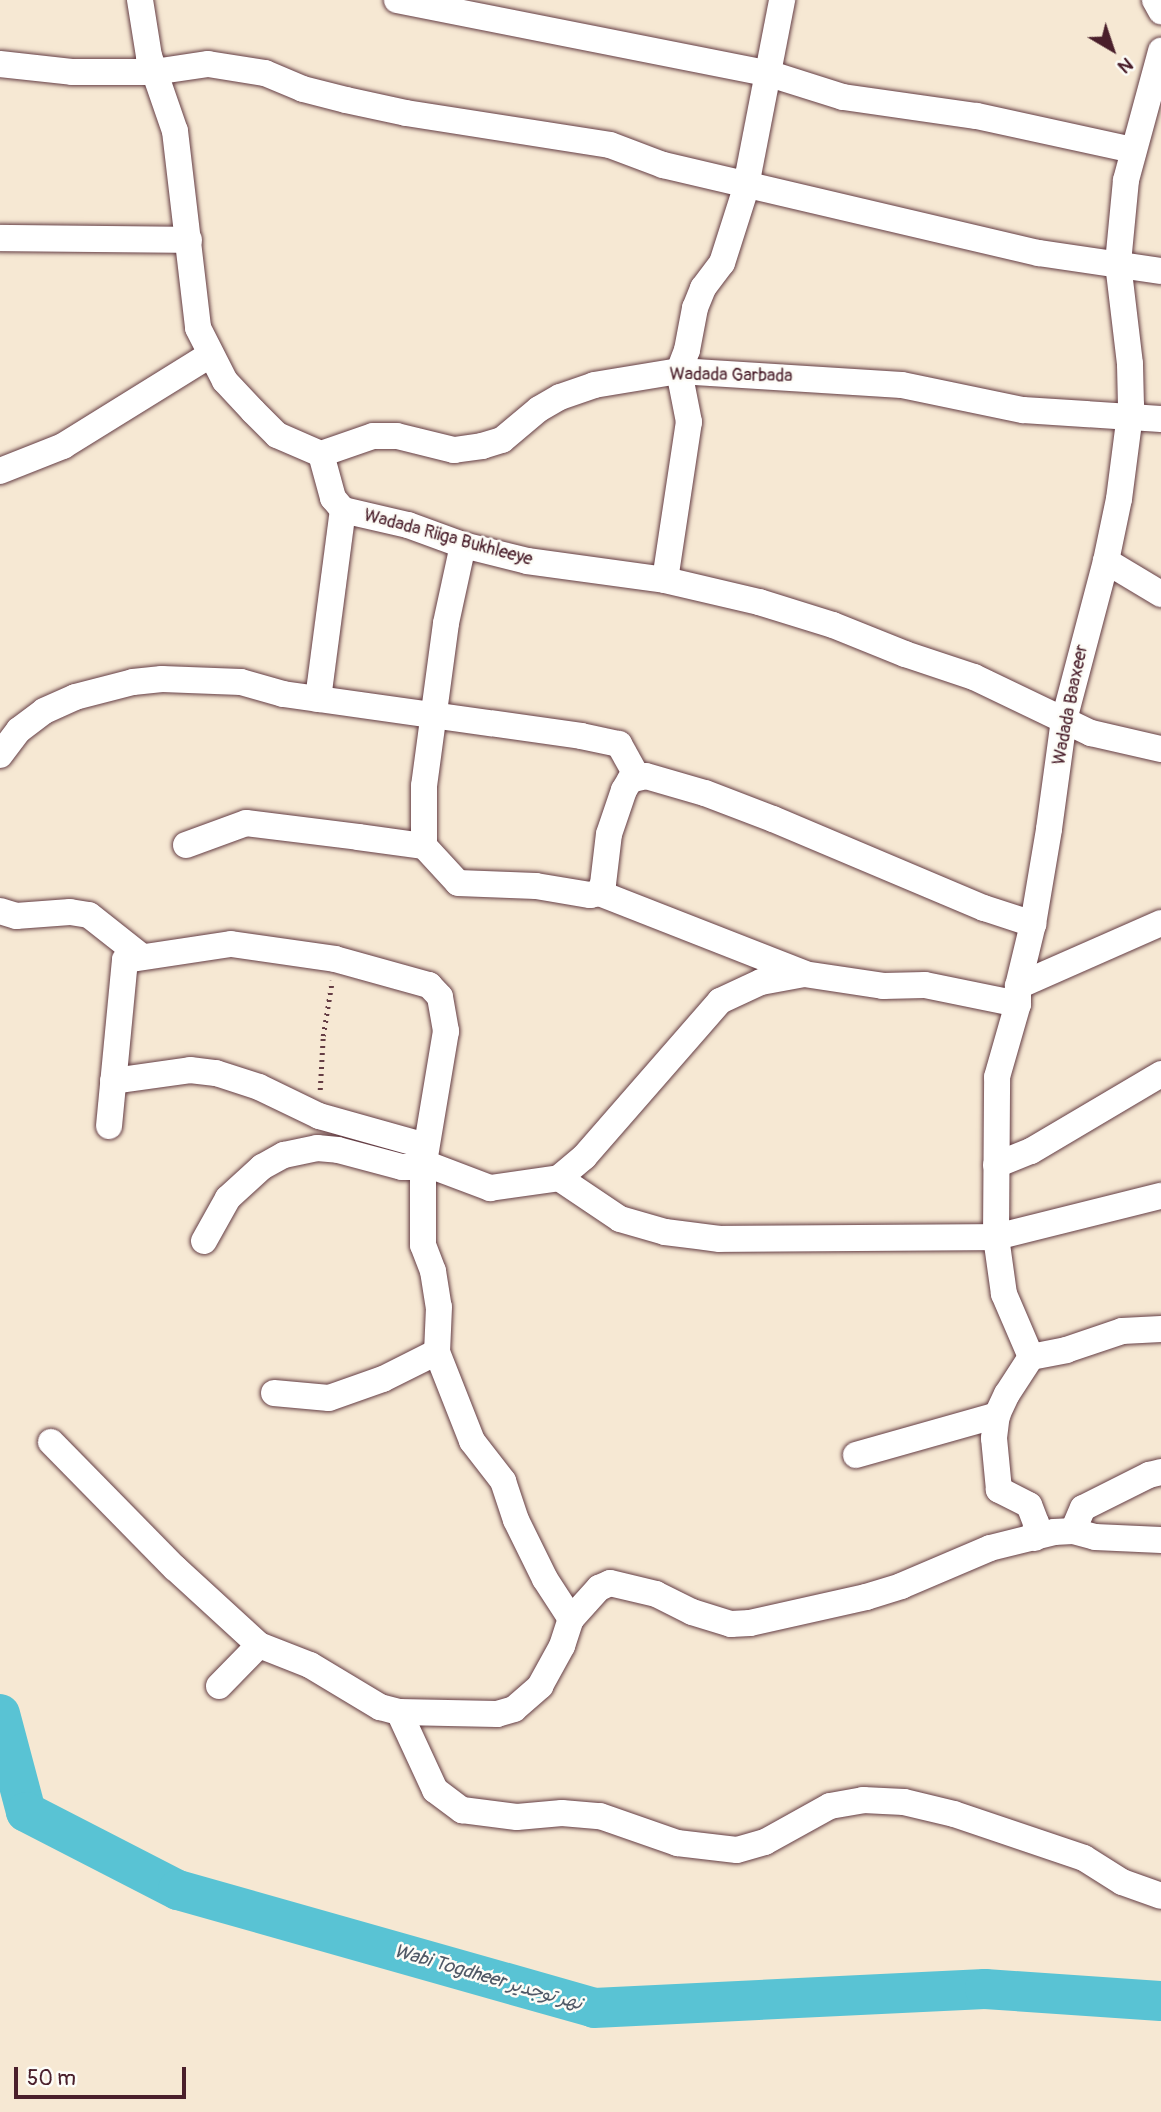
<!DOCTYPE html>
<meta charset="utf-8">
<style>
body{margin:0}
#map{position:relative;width:1161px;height:2112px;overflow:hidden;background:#f6e8d3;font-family:Pangolin,"Playpen Sans Arabic",sans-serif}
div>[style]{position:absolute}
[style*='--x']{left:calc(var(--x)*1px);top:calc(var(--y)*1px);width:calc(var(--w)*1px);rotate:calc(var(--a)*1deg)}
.river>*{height:40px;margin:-20px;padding:0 20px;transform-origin:20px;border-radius:20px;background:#59c3d4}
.path>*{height:4.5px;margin-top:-2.25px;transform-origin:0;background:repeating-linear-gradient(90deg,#643d44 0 2px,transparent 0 7px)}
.roads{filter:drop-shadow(0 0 2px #643d44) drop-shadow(0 0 2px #643d44)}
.minor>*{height:26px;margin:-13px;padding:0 13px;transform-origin:13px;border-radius:13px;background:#fff}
span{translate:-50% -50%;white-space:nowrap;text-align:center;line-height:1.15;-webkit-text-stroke:5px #fdfcf7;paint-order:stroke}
.street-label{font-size:18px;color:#4a1f2b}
.water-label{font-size:19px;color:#4f5866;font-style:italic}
.north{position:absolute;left:1077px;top:14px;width:70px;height:70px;-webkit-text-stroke:5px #fdfcf7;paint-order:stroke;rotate:141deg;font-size:19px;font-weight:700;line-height:28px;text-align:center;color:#4a1f2b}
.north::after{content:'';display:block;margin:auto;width:24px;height:32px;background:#4a1f2b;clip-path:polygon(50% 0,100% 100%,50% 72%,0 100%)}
.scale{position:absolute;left:14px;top:2067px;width:172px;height:32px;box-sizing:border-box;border:4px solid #4a1f2b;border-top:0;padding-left:9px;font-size:21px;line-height:24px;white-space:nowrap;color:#4a1f2b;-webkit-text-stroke:5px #fdfcf7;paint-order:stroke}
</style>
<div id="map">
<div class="river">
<i style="--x:0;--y:1714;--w:101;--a:75.1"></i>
<i style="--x:26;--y:1812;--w:171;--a:27.2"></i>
<i style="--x:178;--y:1890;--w:432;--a:15.8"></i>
<i style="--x:594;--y:2008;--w:391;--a:-2.8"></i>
<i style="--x:985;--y:1989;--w:176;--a:3.9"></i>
</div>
<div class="path">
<i style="--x:320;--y:1090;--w:54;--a:-86.8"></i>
<i style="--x:323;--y:1036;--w:56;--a:-80.7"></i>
</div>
<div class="roads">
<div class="minor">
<i style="--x:140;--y:0;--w:57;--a:80.9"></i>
<i style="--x:149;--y:56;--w:79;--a:70.9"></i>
<i style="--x:175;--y:131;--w:198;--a:83.3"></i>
<i style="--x:198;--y:328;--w:59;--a:63"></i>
<i style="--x:225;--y:381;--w:41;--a:47"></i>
<i style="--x:253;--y:411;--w:34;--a:45"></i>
<i style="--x:277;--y:435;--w:48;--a:23.4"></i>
<i style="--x:321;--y:454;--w:46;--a:74.7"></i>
<i style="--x:333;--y:498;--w:16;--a:50"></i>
<i style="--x:343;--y:510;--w:67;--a:13"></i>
<i style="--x:408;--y:525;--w:59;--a:20"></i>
<i style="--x:463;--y:545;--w:66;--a:14"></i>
<i style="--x:527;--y:561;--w:139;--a:7.8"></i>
<i style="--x:665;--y:580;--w:97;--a:13.2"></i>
<i style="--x:759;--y:602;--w:77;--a:17.3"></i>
<i style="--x:833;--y:625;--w:78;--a:21.9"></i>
<i style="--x:905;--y:654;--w:73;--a:18.4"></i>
<i style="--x:974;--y:677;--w:130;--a:25.6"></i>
<i style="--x:1091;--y:733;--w:72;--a:12.9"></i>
<i style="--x:397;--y:0;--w:377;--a:11.2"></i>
<i style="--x:767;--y:73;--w:80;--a:17.5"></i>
<i style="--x:843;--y:97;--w:135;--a:8.1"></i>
<i style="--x:977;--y:116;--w:160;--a:12.3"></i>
<i style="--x:1155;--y:0;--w:13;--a:61"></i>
<i style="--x:0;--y:64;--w:72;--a:6.3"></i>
<i style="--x:72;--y:72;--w:82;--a:0"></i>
<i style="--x:154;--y:72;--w:55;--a:-8.4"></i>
<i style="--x:208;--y:64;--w:58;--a:9"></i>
<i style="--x:265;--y:73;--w:41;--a:22.8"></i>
<i style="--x:303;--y:89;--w:44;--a:14.3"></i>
<i style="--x:346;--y:100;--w:61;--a:12.2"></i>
<i style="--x:406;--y:113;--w:206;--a:8.9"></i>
<i style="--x:610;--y:145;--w:57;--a:20.7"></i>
<i style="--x:663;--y:165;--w:386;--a:13.2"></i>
<i style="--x:1039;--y:253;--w:123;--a:8.4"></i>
<i style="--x:0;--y:238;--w:189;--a:0.6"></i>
<i style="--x:321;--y:454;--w:55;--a:-19.1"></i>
<i style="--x:373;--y:436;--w:24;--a:0"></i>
<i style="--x:397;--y:436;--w:59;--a:13.8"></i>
<i style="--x:454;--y:450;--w:28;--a:-8"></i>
<i style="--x:482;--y:446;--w:21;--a:-17"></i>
<i style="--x:502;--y:440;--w:48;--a:-40"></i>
<i style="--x:539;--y:409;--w:24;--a:-30"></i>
<i style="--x:560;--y:397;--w:36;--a:-19"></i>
<i style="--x:594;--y:385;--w:86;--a:-9.4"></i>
<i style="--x:679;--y:371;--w:223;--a:3.6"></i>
<i style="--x:902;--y:385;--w:124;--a:11.7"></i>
<i style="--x:1023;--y:410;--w:138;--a:3.7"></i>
<i style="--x:0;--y:471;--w:68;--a:-21.6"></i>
<i style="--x:63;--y:446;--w:173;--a:-31.8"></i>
<i style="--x:1106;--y:561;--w:64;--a:31"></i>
<i style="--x:665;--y:580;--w:160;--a:-81.4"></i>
<i style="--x:689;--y:422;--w:52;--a:-101.1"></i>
<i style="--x:679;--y:371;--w:22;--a:-69"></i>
<i style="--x:687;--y:350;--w:43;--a:-79.2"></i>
<i style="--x:695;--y:308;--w:22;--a:-68"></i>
<i style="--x:703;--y:288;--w:31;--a:-53"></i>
<i style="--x:722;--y:263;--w:76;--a:-72.3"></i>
<i style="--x:745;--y:191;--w:195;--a:-79"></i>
<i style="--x:318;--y:699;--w:191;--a:-82.5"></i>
<i style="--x:0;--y:755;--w:31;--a:-53"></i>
<i style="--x:19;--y:730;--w:31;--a:-37"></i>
<i style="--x:44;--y:711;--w:34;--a:-24"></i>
<i style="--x:75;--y:697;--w:60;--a:-14.5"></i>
<i style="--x:133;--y:682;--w:29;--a:-6"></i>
<i style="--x:162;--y:679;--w:79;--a:2.2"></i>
<i style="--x:241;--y:682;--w:44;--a:15.9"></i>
<i style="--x:283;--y:694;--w:301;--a:8"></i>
<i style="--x:581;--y:736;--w:39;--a:12"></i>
<i style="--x:619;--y:744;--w:37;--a:61"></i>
<i style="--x:186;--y:845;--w:64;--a:-20.1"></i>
<i style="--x:246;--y:823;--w:113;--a:7.1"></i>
<i style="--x:358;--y:837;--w:67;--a:7.8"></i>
<i style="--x:424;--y:846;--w:50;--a:47.4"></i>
<i style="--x:458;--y:883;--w:78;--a:2.2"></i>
<i style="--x:536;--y:886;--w:55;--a:9.5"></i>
<i style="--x:590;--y:895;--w:9;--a:-13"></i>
<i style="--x:599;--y:893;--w:10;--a:-66"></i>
<i style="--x:603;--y:884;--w:50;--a:-83.2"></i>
<i style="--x:609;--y:834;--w:46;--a:-71.2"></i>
<i style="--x:624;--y:790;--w:12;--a:-59"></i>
<i style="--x:630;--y:780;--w:16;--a:-14"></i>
<i style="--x:646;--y:776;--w:61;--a:16.1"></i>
<i style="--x:705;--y:793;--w:73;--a:20.9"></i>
<i style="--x:773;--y:819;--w:229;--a:22.9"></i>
<i style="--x:984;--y:908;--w:52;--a:18.1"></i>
<i style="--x:424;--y:846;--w:60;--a:-90"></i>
<i style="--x:424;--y:786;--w:164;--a:-82.3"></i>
<i style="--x:446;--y:623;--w:80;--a:-77.7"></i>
<i style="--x:599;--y:893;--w:219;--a:21.4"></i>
<i style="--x:0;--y:911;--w:17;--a:17"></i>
<i style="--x:16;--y:916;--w:54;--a:-4.2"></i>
<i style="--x:70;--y:912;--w:19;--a:9"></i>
<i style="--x:89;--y:915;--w:66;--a:38.3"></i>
<i style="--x:1018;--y:986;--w:156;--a:-23.8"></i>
<i style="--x:113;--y:1081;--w:78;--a:-8.1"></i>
<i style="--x:190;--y:1070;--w:26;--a:7"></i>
<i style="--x:216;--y:1073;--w:45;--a:18"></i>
<i style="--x:259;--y:1087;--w:67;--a:25.8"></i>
<i style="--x:319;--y:1116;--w:111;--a:15.7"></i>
<i style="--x:109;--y:1126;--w:167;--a:-84.5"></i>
<i style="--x:125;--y:960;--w:107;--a:-8.6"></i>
<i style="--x:231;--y:944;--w:105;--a:8.2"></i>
<i style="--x:335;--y:959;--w:98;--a:15.5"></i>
<i style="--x:429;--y:985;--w:16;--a:47"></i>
<i style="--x:440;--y:997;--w:35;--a:80"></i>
<i style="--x:446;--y:1031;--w:134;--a:99.5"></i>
<i style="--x:996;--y:1165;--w:38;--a:-22"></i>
<i style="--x:1031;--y:1151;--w:151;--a:-30.6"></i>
<i style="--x:423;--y:1167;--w:78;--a:90"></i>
<i style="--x:423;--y:1245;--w:28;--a:69"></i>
<i style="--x:433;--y:1271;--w:36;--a:81"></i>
<i style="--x:439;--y:1307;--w:45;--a:92.5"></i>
<i style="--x:437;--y:1352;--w:96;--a:68.5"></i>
<i style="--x:472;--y:1441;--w:51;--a:52.2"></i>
<i style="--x:503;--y:1481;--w:41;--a:71.6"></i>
<i style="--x:516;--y:1520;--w:66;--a:63.8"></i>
<i style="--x:545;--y:1579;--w:48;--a:57"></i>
<i style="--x:559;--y:1178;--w:33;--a:-40"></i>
<i style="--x:584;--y:1157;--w:207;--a:-48.9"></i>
<i style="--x:720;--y:1001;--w:45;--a:-24.9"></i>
<i style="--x:761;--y:982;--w:44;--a:-10.5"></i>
<i style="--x:804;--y:974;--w:80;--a:8.6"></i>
<i style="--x:883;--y:986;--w:42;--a:-1.4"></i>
<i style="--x:925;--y:985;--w:95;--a:11.5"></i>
<i style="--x:204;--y:1241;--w:49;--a:-60.8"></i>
<i style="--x:228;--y:1198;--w:46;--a:-42.4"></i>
<i style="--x:262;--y:1167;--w:25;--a:-29"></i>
<i style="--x:284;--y:1155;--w:34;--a:-12"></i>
<i style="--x:317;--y:1148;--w:21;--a:5"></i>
<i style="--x:338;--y:1150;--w:66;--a:14.9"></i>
<i style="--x:402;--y:1167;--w:21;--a:0"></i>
<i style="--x:423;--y:1167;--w:4;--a:-76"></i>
<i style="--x:424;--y:1163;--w:71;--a:20.7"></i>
<i style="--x:490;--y:1188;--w:70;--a:-8.2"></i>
<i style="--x:559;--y:1178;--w:73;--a:33.9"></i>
<i style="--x:620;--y:1219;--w:47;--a:16.1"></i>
<i style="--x:665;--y:1232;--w:55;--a:7.3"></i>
<i style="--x:720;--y:1239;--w:276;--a:-0.4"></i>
<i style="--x:996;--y:1237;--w:170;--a:-14"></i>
<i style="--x:1031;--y:1357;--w:69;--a:-113.2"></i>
<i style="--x:1004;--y:1294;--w:58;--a:-98"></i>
<i style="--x:996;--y:1237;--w:160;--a:-89.6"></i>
<i style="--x:997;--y:1077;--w:76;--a:-74"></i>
<i style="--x:1018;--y:1004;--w:18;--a:-90"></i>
<i style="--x:1018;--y:986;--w:64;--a:-76.4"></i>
<i style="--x:1033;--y:924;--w:96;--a:-80.4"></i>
<i style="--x:1049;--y:829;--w:110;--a:-82.2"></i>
<i style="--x:1064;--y:720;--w:164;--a:-75.2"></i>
<i style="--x:1106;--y:561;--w:63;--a:-78.2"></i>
<i style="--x:1119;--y:499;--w:94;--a:-82.6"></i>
<i style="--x:1131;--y:406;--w:42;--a:-91.4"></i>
<i style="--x:1130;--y:364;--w:102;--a:-96.8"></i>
<i style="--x:1118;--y:263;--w:83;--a:-84.5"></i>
<i style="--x:1126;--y:180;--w:134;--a:-74.8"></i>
<i style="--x:274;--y:1393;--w:55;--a:5.2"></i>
<i style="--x:329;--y:1398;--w:57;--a:-19.4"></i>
<i style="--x:383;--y:1379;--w:60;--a:-26.6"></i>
<i style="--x:51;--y:1442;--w:177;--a:45.5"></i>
<i style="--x:175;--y:1568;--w:114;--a:42.5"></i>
<i style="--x:856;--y:1455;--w:147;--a:-15.8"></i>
<i style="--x:1073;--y:1531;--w:25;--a:-67"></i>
<i style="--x:1083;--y:1508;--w:74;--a:-26.6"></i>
<i style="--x:1149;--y:1475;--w:12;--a:-14"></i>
<i style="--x:1035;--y:1538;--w:15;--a:-86"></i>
<i style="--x:1036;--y:1523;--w:19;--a:-111"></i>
<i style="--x:1029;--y:1505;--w:34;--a:-153"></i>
<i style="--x:999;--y:1490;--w:52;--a:-95.5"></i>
<i style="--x:994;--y:1438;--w:23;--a:-83"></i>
<i style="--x:997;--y:1415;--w:23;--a:-65"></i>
<i style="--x:1007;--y:1394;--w:44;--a:-57"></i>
<i style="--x:1031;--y:1357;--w:36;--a:-11"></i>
<i style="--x:1066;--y:1350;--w:59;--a:-18.7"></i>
<i style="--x:1122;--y:1331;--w:39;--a:-3"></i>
<i style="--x:219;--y:1686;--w:57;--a:-45.7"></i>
<i style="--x:259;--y:1645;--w:55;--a:21.4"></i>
<i style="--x:310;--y:1665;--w:82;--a:31"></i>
<i style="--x:380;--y:1707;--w:20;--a:15"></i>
<i style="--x:399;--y:1712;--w:98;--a:1.2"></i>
<i style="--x:497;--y:1714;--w:18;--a:-16"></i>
<i style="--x:514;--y:1709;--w:35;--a:-41"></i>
<i style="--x:540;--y:1686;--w:46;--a:-61.2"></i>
<i style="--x:562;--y:1646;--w:28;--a:-72"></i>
<i style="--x:571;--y:1619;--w:42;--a:-47.9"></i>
<i style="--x:599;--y:1588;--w:12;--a:-24"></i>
<i style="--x:610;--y:1583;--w:47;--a:13.4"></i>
<i style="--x:656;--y:1594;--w:40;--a:26.6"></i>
<i style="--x:692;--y:1612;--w:41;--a:17.1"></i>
<i style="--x:731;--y:1624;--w:19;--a:-3"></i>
<i style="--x:750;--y:1623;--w:119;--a:-12.6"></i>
<i style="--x:866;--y:1597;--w:37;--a:-17"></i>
<i style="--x:901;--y:1586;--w:97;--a:-23.1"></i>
<i style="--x:990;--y:1548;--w:66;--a:-14"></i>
<i style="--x:1054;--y:1532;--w:19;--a:-3"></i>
<i style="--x:1073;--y:1531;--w:23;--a:15"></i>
<i style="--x:1095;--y:1537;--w:66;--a:2.6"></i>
<i style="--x:399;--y:1712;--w:86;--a:65.2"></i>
<i style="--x:435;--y:1790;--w:34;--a:37"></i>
<i style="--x:462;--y:1810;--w:55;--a:7.3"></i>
<i style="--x:517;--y:1817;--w:45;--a:-5.1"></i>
<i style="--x:562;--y:1813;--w:38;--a:5"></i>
<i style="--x:600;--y:1816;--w:82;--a:19.3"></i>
<i style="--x:677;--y:1843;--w:60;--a:6.7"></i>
<i style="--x:737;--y:1850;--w:29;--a:-16"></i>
<i style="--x:765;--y:1842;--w:74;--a:-29"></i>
<i style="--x:830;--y:1806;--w:34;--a:-10"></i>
<i style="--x:863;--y:1800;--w:41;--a:2.8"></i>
<i style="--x:904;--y:1802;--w:51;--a:13.5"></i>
<i style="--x:954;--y:1814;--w:137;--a:18.7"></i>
<i style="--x:1084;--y:1858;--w:45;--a:32.3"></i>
<i style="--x:1122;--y:1882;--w:41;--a:19.7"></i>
</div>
</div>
<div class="street-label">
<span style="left:731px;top:376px;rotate:1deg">Wadada Garbada</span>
<span style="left:448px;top:538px;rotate:15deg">Wadada Riiga Bukhleeye</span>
<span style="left:1071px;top:705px;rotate:-79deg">Wadada Baaxeer</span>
</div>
<div class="water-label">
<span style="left:488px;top:1978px;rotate:16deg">Wabi Togdheer نهر توجدير</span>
</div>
<div class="north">N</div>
<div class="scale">50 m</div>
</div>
